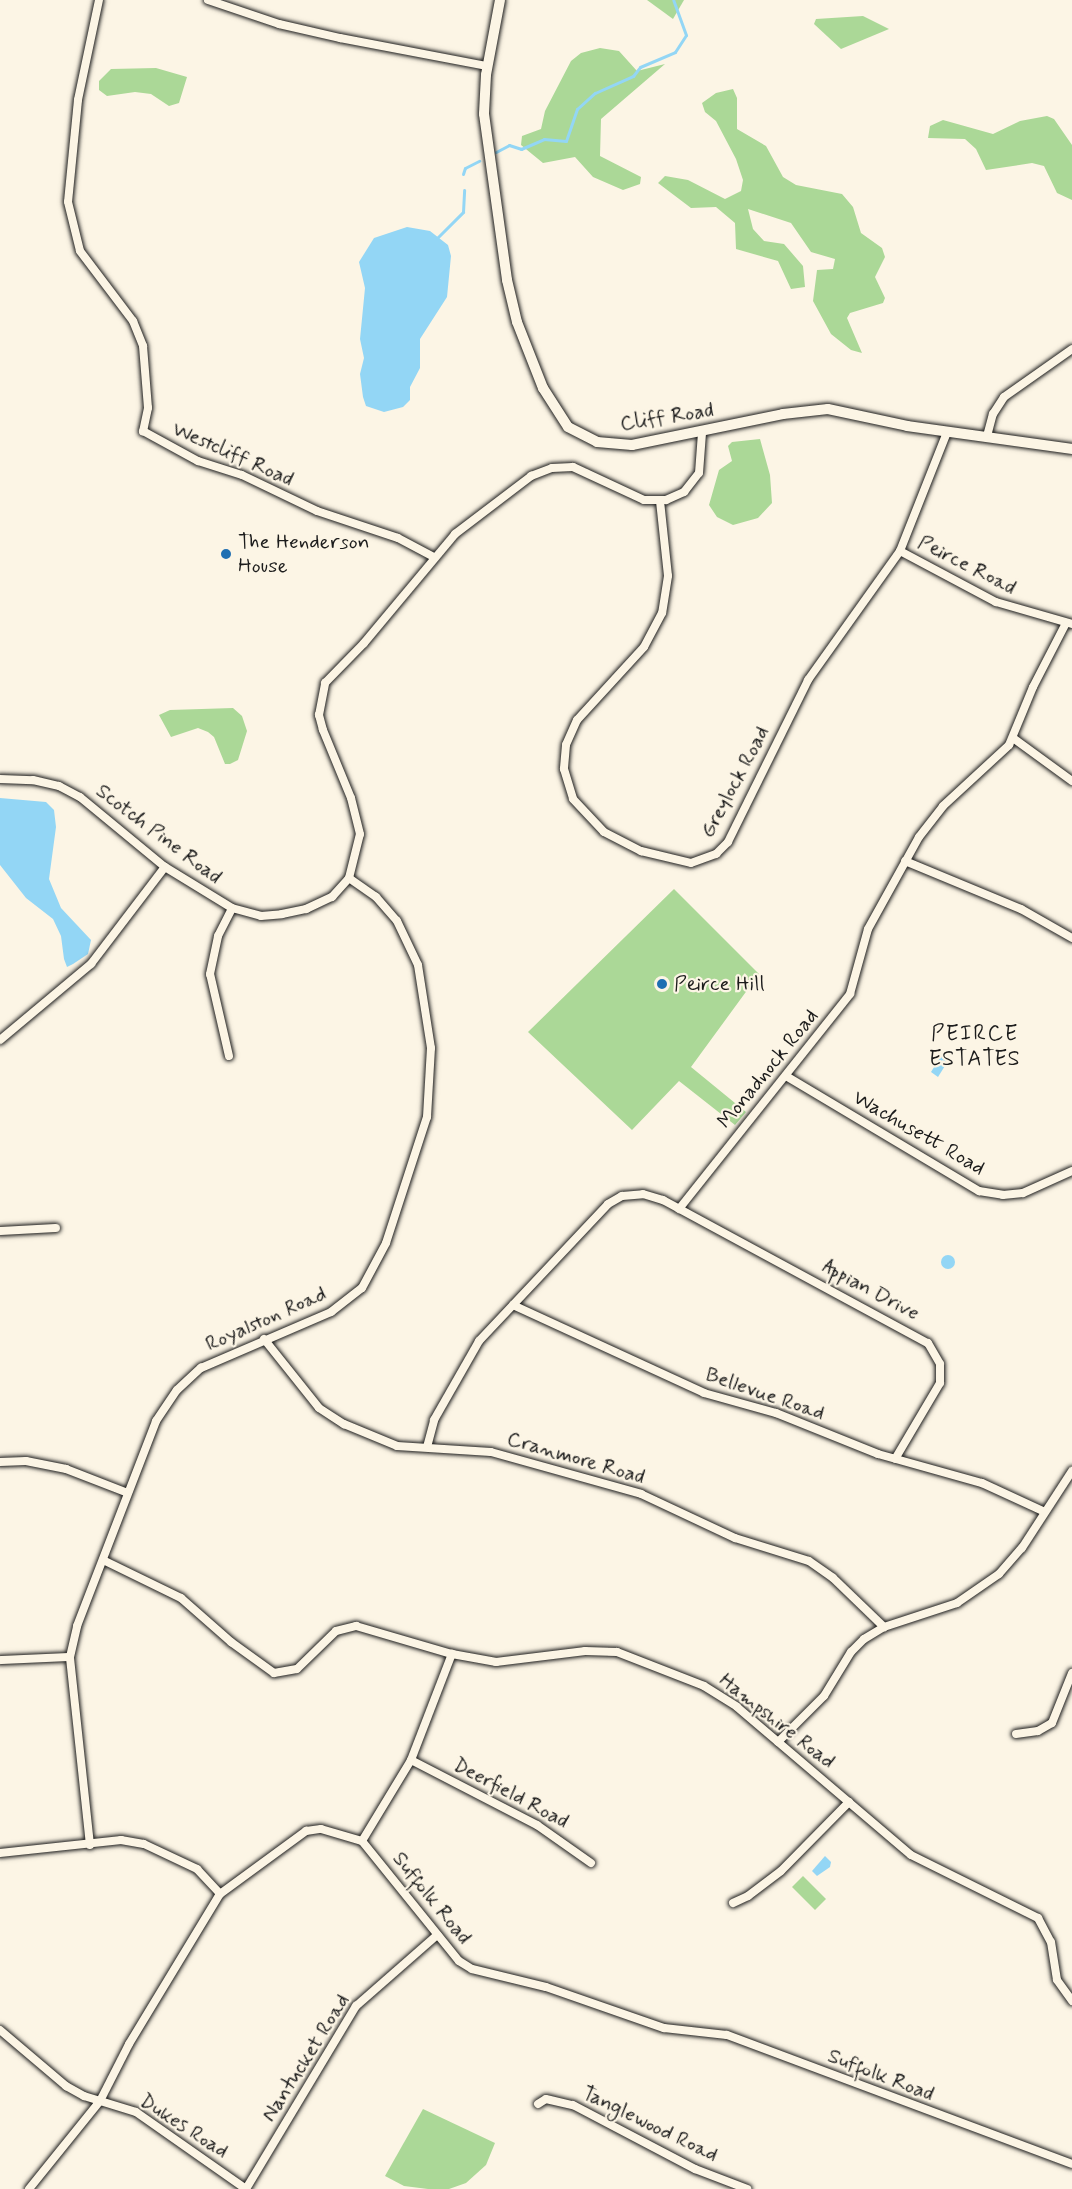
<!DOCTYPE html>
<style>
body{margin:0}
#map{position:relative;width:1072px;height:2189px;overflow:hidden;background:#fcf5e5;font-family:Mynerve,sans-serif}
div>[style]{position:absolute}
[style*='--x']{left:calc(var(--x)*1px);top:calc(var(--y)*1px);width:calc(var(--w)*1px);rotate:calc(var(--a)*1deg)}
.green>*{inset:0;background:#abd897}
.water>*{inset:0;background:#93d6f5}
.round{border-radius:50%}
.stream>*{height:3px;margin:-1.5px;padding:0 1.5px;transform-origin:1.5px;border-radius:1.5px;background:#93d6f5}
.roads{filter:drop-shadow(0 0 2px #1c1c1c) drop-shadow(0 0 2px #1c1c1c)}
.street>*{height:8px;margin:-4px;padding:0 4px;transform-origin:4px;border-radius:4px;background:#fcf5e5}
.secondary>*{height:10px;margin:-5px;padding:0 5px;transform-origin:5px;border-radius:5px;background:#fcf5e5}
.dots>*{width:16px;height:16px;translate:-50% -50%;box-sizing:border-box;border:3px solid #fcf5e5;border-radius:50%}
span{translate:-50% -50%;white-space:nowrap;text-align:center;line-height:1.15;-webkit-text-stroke:4.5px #fcf5e5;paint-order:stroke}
.street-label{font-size:21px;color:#1c1c1c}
.poi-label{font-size:21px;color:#1c1c1c}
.left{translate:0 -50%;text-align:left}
.neighbourhood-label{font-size:22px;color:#1c1c1c;letter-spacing:1.5px}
</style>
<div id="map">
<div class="green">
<i style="clip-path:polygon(647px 0,684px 0,673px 19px)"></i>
<i style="clip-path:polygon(863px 16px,889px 29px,841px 49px,814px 24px,816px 19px)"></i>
<i style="clip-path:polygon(600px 48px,619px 51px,637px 71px,665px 64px,601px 119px,600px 156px,641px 177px,640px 184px,623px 190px,593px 177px,575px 157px,543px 163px,521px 145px,522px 136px,541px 129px,545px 111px,571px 61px,581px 53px)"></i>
<i style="clip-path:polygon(156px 68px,187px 77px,179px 103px,169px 106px,151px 94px,135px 92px,107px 96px,99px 90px,99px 81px,111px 69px)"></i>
<i style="clip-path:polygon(733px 89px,737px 98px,737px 129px,766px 146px,783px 177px,796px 185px,842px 194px,853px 207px,861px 233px,882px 248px,885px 257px,875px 277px,885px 298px,883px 303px,850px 313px,847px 318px,862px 353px,851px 350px,831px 334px,813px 301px,817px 270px,833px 269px,835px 259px,811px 252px,791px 223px,748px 209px,753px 229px,764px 241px,784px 244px,803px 266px,805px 287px,791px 289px,778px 261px,736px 249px,735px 223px,716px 207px,691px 208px,658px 183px,665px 176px,688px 180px,725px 199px,741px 191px,743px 180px,736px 159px,716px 121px,705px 112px,702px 103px,716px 93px)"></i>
<i style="clip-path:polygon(1047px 116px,1054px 119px,1072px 145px,1072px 200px,1057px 193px,1044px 166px,1032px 163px,986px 170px,976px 149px,965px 139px,928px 138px,930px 126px,943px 120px,993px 134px,1020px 121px)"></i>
<i style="clip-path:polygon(760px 439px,770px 475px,772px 503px,758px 518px,733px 525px,717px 517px,709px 505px,719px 470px,732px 461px,728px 446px,732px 442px)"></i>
<i style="clip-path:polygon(233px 708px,242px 716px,247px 731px,238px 760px,230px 764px,225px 764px,214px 737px,208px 732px,198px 728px,171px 737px,159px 715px,170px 710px)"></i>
<i style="clip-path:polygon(674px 889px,759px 974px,691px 1067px,746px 1112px,735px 1125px,679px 1081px,632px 1130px,528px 1032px)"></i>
<i style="clip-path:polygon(803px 1876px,826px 1899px,815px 1910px,792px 1887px)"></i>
<i style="clip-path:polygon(423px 2109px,495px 2143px,486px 2165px,466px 2183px,449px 2189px,428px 2189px,404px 2186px,385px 2176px)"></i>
</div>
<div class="water">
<i style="clip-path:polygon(407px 227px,430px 231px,448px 245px,451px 256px,447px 297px,420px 339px,420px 368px,410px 387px,410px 400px,403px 407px,384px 412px,366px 406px,363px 397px,360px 374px,364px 358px,360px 339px,365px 288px,359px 262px,374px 238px)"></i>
<i style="clip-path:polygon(0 798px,46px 802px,54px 810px,56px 827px,49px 879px,61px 908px,91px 940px,88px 954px,73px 964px,67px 967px,64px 959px,61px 936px,53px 919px,26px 898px,0 865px)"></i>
<i style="clip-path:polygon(941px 1056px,948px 1061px,938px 1077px,931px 1072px)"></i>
<i class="round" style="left:941px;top:1255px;width:14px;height:14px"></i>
<i style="clip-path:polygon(825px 1856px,831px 1862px,830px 1867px,817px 1876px,812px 1871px)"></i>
</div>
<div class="stream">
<i style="--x:496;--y:152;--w:15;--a:-28"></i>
<i style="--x:509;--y:145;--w:13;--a:18"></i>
<i style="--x:521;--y:149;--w:25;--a:-23"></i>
<i style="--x:544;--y:139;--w:22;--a:5"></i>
<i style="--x:566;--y:141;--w:34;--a:-71"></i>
<i style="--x:577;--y:109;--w:24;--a:-42"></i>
<i style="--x:595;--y:93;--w:42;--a:-24.1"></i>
<i style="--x:633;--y:76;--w:11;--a:-52"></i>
<i style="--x:640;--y:67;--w:38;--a:-23"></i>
<i style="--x:675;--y:52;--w:20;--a:-57"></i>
<i style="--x:686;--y:35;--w:37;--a:-110"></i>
<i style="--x:463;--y:174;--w:6;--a:-72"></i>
<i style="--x:465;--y:168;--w:16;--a:-27"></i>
<i style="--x:437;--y:238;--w:37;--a:-45"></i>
<i style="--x:463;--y:212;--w:22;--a:-87"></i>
</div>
<div class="roads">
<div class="street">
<i style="--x:99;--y:0;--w:102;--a:101.9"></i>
<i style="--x:78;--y:100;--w:102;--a:95.6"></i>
<i style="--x:68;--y:202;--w:50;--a:76.2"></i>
<i style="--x:80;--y:251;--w:88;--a:52.9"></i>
<i style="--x:133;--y:321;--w:27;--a:68"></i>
<i style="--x:143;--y:346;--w:62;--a:85.4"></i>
<i style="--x:148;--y:408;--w:24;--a:102"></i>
<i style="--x:143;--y:431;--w:63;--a:28.6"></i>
<i style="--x:198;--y:461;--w:46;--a:17.7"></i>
<i style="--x:242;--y:475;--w:83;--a:25.6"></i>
<i style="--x:317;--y:511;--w:85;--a:18.4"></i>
<i style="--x:398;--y:538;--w:40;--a:28"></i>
<i style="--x:208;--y:0;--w:75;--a:18.7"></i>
<i style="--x:279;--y:24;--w:63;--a:12.9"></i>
<i style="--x:340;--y:38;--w:150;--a:10.8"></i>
<i style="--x:987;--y:436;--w:23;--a:-75"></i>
<i style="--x:993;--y:414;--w:20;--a:-57"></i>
<i style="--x:1004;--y:397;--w:83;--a:-35.2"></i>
<i style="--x:660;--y:501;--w:75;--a:83.9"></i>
<i style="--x:668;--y:576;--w:37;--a:99"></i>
<i style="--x:662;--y:613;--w:38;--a:118"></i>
<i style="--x:644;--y:647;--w:99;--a:132.5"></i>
<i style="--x:577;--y:720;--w:27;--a:114"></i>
<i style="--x:566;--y:745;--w:24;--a:95"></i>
<i style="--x:564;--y:769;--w:31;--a:73"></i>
<i style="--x:573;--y:799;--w:45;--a:46.8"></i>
<i style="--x:604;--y:832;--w:42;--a:27.2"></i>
<i style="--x:641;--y:851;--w:51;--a:13.5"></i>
<i style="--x:691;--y:863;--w:27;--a:-20"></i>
<i style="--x:716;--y:854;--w:17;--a:-45"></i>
<i style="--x:728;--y:842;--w:181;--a:-63.7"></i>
<i style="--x:808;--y:680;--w:158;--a:-54.5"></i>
<i style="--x:900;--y:551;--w:128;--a:-68.4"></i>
<i style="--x:900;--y:551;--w:109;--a:28"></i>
<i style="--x:996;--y:602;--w:79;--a:16.1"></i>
<i style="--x:1013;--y:738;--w:73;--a:36.1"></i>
<i style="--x:0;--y:779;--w:33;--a:2"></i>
<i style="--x:33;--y:780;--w:27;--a:13"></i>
<i style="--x:59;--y:786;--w:24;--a:28"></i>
<i style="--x:80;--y:797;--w:110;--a:39.5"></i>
<i style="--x:165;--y:867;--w:79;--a:31.5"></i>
<i style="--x:232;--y:908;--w:30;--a:15"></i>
<i style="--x:261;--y:916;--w:21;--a:-5"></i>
<i style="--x:282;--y:914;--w:25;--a:-12"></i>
<i style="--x:306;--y:909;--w:29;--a:-25"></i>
<i style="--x:332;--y:897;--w:25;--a:-48"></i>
<i style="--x:349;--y:878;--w:45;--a:-76"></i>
<i style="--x:360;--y:834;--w:37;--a:-104"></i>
<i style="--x:351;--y:798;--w:74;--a:-112.4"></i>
<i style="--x:323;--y:730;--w:16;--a:-105"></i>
<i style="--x:319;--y:715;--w:33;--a:-79"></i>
<i style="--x:325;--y:683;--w:56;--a:-45.7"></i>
<i style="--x:364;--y:643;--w:142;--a:-50.1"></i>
<i style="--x:455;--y:534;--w:96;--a:-37.3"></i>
<i style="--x:531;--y:476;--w:22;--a:-21"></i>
<i style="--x:552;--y:468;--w:21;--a:-3"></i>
<i style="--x:573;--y:467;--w:78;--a:24.9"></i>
<i style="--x:644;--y:500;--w:22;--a:0"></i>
<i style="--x:666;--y:500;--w:20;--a:-24"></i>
<i style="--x:684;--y:492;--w:24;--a:-52"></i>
<i style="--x:699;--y:473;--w:40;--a:-85.7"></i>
<i style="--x:905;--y:861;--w:126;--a:22.5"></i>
<i style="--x:1021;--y:909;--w:59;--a:29.6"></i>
<i style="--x:0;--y:1040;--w:119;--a:-39.9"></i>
<i style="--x:91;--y:964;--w:122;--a:-52.7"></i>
<i style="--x:229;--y:1056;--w:84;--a:-103"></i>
<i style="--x:210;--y:974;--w:39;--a:-78"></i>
<i style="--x:218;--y:936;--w:31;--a:-63"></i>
<i style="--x:786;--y:1076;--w:225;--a:30.8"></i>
<i style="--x:979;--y:1191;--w:24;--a:9"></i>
<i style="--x:1003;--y:1195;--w:20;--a:-6"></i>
<i style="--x:1023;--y:1193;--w:54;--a:-24.2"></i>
<i style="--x:679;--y:1209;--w:275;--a:-51.5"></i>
<i style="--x:850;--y:994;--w:67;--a:-74.5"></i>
<i style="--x:868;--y:929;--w:105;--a:-61"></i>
<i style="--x:919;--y:837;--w:39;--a:-52"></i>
<i style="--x:943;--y:806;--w:90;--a:-42.7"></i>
<i style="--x:1009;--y:745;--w:63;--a:-67.5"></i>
<i style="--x:1033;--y:687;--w:72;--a:-62.7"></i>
<i style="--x:0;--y:1231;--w:56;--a:-3.1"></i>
<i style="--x:513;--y:1305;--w:210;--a:24.7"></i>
<i style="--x:704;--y:1393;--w:75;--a:15.5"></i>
<i style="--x:776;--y:1413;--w:110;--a:21.9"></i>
<i style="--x:878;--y:1454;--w:108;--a:15.6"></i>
<i style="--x:982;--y:1483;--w:69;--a:24.7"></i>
<i style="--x:264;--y:1339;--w:88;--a:51.4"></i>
<i style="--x:319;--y:1408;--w:30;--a:33"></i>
<i style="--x:344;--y:1424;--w:57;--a:22.5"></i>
<i style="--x:397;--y:1446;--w:94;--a:3.7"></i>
<i style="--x:491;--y:1452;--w:156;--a:15.6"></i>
<i style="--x:641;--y:1494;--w:104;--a:25.1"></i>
<i style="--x:735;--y:1538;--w:77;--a:17.3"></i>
<i style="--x:809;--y:1561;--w:29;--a:35"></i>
<i style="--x:833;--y:1578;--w:71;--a:43.9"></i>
<i style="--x:427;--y:1447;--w:28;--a:-75"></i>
<i style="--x:434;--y:1420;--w:91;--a:-60.3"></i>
<i style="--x:479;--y:1341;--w:188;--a:-46.7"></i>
<i style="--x:608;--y:1204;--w:16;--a:-30"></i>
<i style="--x:622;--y:1196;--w:21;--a:-5"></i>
<i style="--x:643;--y:1194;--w:21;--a:17"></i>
<i style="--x:663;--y:1200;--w:301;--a:28.4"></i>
<i style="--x:928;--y:1343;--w:24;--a:60"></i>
<i style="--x:940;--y:1364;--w:19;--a:90"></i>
<i style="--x:940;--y:1383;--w:88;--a:120.6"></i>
<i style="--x:0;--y:1462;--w:26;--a:-2"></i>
<i style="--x:26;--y:1461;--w:41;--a:11.3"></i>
<i style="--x:66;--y:1469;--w:66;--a:21.2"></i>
<i style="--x:103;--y:1560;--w:87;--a:26"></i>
<i style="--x:181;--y:1598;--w:67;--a:41.3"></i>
<i style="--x:231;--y:1642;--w:53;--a:35.8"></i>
<i style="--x:274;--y:1673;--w:23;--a:-10"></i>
<i style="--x:297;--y:1669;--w:54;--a:-44.3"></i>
<i style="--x:336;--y:1631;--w:21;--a:-14"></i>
<i style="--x:356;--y:1626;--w:100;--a:16.3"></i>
<i style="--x:452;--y:1654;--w:45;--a:10.3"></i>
<i style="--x:496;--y:1662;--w:90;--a:-7"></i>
<i style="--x:585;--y:1651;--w:32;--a:2"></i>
<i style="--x:617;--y:1652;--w:93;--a:21.3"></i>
<i style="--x:704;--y:1686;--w:39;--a:32"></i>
<i style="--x:737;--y:1707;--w:228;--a:40.4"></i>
<i style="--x:911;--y:1855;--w:142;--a:26.4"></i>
<i style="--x:1038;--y:1918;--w:27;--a:62"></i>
<i style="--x:1051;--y:1942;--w:38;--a:81"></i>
<i style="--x:1057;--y:1980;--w:26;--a:54"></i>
<i style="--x:0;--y:1660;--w:70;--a:-2.5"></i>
<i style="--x:1016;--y:1734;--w:22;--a:-8"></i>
<i style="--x:1038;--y:1731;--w:16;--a:-30"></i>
<i style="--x:1052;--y:1723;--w:54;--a:-68.2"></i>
<i style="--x:778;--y:1742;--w:65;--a:-45"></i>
<i style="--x:824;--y:1696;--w:52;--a:-58.5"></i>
<i style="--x:851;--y:1652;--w:18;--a:-45"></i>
<i style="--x:864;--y:1639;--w:23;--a:-31"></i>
<i style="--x:884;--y:1627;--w:77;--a:-18.2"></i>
<i style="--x:957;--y:1603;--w:51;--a:-34.6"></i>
<i style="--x:999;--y:1574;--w:35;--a:-49"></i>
<i style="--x:1022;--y:1548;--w:92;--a:-57"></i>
<i style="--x:411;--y:1760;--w:142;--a:27.3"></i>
<i style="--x:537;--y:1825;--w:66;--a:35.1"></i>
<i style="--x:362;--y:1841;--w:95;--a:-58.8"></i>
<i style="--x:411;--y:1760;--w:114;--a:-68.9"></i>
<i style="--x:90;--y:1845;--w:189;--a:-96.1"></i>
<i style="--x:70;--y:1657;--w:32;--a:-77"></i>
<i style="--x:77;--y:1626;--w:220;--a:-68.9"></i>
<i style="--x:156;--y:1421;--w:37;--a:-56"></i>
<i style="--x:177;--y:1390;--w:33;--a:-43"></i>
<i style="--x:201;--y:1368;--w:142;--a:-23.3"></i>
<i style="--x:331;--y:1312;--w:39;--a:-38"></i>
<i style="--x:362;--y:1288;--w:51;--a:-61.9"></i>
<i style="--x:386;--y:1243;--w:133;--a:-72"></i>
<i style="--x:427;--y:1117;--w:69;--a:-86.7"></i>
<i style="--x:431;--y:1048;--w:84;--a:-98.9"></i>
<i style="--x:418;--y:965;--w:49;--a:-115.5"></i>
<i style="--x:397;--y:921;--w:32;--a:-131"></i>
<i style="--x:376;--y:897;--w:33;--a:-145"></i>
<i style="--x:0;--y:1853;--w:122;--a:-6.1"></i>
<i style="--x:121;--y:1840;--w:23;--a:10"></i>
<i style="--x:144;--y:1844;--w:59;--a:25.3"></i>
<i style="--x:197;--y:1869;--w:34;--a:47"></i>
<i style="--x:733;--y:1903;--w:17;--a:-25"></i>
<i style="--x:748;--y:1896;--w:41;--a:-37.1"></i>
<i style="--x:781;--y:1871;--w:97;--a:-45.4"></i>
<i style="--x:0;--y:2030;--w:87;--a:40.3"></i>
<i style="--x:66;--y:2086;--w:21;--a:29"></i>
<i style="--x:84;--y:2096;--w:54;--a:17.1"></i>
<i style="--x:136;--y:2112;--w:134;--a:35"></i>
<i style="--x:538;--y:2104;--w:9;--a:-32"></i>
<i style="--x:546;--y:2099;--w:28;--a:13"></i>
<i style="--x:573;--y:2105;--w:138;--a:27.7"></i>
<i style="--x:695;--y:2169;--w:56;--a:21"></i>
<i style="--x:29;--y:2189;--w:113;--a:-51.1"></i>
<i style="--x:100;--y:2101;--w:64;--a:-63"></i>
<i style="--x:129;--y:2044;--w:175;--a:-58.8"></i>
<i style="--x:220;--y:1894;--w:107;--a:-36.2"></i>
<i style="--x:306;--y:1831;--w:15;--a:-8"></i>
<i style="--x:321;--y:1829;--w:43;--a:16.3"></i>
<i style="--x:362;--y:1841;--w:154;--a:51.1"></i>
<i style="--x:459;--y:1961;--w:15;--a:32"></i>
<i style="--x:472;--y:1969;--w:76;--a:13.7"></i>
<i style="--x:546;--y:1987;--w:125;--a:19.2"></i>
<i style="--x:664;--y:2028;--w:63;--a:6.3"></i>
<i style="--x:727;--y:2035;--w:368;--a:20.5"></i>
<i style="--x:246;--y:2189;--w:214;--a:-59"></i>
<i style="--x:356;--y:2006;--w:108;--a:-41.2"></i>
</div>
<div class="secondary">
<i style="--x:500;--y:0;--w:76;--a:100.6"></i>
<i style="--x:486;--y:75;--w:39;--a:93"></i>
<i style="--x:484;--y:114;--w:168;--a:82.1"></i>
<i style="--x:507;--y:280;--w:43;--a:76.6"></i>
<i style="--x:517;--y:322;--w:71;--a:68.5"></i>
<i style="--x:543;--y:388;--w:46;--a:57.3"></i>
<i style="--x:568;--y:427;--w:33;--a:27"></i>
<i style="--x:597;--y:442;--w:35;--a:5"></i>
<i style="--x:632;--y:445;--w:154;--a:-11.6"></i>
<i style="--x:783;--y:414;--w:45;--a:-6.3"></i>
<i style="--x:828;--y:409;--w:81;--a:12.1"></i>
<i style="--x:907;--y:426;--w:167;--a:7.9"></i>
</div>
</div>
<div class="dots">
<i style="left:226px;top:554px;background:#1f6fb2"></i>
<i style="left:662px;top:984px;background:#1f6fb2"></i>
</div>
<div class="street-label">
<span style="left:667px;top:417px;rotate:-9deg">Cliff Road</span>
<span style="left:233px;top:454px;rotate:24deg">Westcliff Road</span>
<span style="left:967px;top:565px;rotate:27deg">Peirce Road</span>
<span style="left:735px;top:782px;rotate:-62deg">Greylock Road</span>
<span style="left:159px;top:834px;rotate:37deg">Scotch Pine Road</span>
<span style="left:768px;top:1069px;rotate:-51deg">Monadnock Road</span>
<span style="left:919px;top:1133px;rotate:30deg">Wachusett Road</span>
<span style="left:871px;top:1290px;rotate:28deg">Appian Drive</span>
<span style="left:266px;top:1319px;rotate:-24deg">Royalston Road</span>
<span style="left:765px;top:1394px;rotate:19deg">Bellevue Road</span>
<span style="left:576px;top:1458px;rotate:16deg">Cranmore Road</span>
<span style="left:777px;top:1721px;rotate:38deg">Hampshire Road</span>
<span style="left:511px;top:1793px;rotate:28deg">Deerfield Road</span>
<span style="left:432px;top:1898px;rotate:51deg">Suffolk Road</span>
<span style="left:306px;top:2058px;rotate:-58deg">Nantucket Road</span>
<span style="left:881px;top:2075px;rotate:21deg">Suffolk Road</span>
<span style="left:650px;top:2124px;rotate:26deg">Tanglewood Road</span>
<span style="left:184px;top:2126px;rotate:33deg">Dukes Road</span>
</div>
<div class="poi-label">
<span class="left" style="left:238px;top:554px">The Henderson<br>House</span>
<span class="left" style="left:674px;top:984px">Peirce Hill</span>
</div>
<div class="neighbourhood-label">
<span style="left:975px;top:1047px">PEIRCE<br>ESTATES</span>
</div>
</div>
